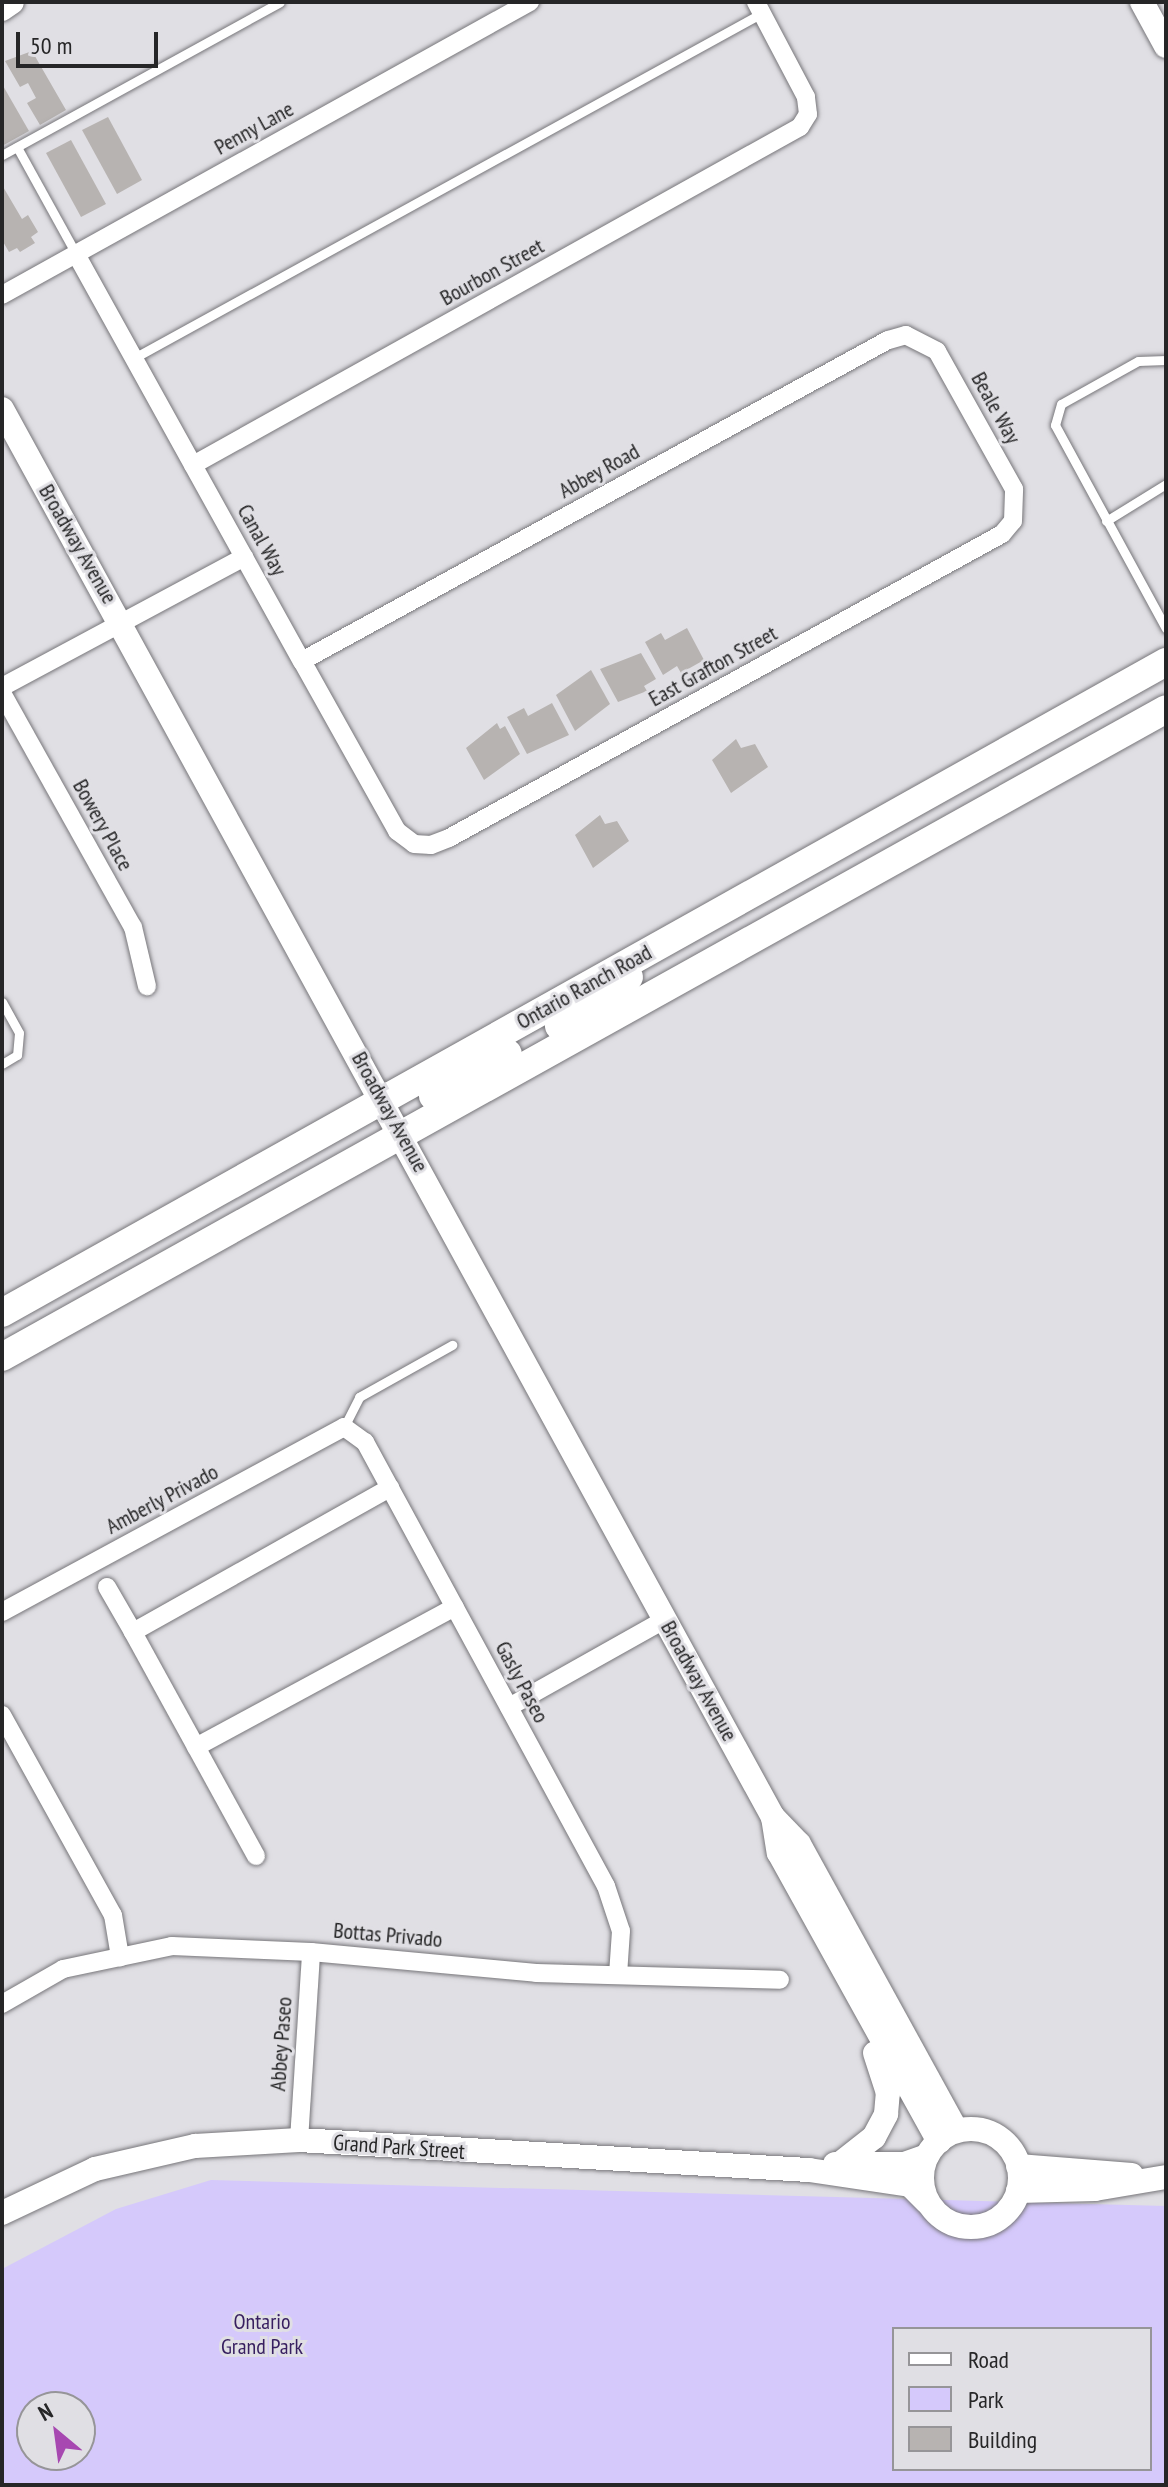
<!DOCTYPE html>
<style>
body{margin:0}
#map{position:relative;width:1168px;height:2487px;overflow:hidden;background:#e0dfe4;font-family:"PT Sans Narrow",sans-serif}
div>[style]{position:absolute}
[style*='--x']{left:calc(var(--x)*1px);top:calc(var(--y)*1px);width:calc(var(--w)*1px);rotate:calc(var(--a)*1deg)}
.green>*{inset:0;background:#d5c9fb}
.building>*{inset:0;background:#b7b3b1}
.roads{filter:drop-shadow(0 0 2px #77767a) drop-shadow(0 0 2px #77767a)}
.lane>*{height:9px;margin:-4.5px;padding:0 4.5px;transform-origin:4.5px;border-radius:4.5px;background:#fff}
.street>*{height:18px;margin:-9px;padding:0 9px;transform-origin:9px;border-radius:9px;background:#fff}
.secondary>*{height:24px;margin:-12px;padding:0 12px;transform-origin:12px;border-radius:12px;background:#fff}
.secondary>.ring{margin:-12px;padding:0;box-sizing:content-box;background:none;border:24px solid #fff;border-radius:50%}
.primary>*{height:28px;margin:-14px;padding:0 14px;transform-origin:14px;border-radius:14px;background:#fff}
span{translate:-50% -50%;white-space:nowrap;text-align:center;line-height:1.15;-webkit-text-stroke:6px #e0dfe4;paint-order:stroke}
.street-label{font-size:22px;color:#262627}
.park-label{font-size:22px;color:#371f60}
.frame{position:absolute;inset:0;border:4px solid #262627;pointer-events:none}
.legend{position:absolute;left:892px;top:2327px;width:260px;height:144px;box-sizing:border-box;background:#e0dfe4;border:2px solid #969598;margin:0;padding:10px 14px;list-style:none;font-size:24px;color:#262627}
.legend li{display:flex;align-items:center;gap:16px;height:40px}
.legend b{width:40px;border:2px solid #969598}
.north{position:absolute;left:16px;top:2391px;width:80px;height:80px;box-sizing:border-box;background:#e0dfe4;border:2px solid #969598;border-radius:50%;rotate:331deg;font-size:22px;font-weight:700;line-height:32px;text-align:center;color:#262627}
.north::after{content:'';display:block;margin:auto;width:28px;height:36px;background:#a748b1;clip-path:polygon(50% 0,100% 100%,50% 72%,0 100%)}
.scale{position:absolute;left:16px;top:32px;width:142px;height:36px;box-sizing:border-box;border:4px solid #262627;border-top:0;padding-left:10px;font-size:24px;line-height:28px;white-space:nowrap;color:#262627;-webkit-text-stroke:6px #e0dfe4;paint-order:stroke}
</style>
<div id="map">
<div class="green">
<i style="clip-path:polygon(evenodd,211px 2180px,1166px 2206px,1166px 2485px,2px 2485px,2px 2269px,116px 2209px,211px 2180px,894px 2329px,1150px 2329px,1150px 2469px,894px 2469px,894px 2329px,211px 2180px,32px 2407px,80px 2407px,80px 2455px,32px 2455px,32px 2407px)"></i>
</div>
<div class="building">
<i style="clip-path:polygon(32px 51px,66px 110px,40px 125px,27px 103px,36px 98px,28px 83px,20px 87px,5px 61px)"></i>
<i style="clip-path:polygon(2px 84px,29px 131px,2px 146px)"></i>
<i style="clip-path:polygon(108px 117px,142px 180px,117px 194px,82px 130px)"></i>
<i style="clip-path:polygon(71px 140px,106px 204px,81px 217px,46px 153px)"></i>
<i style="clip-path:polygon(2px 185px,22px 219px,28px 215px,38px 232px,31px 237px,35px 243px,20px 252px,17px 248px,9px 252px,2px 240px)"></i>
<i style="clip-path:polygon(687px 628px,704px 660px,681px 673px,677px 666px,663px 675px,645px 642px,661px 633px,665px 640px)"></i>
<i style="clip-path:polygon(641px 653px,656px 679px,644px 686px,647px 691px,618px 702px,600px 669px)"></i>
<i style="clip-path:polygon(591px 670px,610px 704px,575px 731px,556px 695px)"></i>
<i style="clip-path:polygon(552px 703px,569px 735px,527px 754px,507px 717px,524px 708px,528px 716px)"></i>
<i style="clip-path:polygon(497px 723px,500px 729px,505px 726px,520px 754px,484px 780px,466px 748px)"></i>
<i style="clip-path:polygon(736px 739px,741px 748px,755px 744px,768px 767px,731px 793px,712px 760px)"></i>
<i style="clip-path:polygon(600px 815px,605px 824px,617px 821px,629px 841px,593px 868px,575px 835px)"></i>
</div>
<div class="roads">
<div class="lane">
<i style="--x:17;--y:147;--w:122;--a:61.1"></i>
<i style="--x:2;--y:155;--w:317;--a:-28.8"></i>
<i style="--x:134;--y:358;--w:717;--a:-28.78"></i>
<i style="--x:1166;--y:360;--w:28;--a:178"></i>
<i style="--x:1138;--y:361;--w:88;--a:150.8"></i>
<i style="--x:1061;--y:404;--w:22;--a:106"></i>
<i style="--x:1055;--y:425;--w:232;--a:61.4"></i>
<i style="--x:1106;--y:521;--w:70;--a:-31.7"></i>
<i style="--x:2;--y:1002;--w:35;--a:61"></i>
<i style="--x:19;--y:1033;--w:22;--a:95"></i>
<i style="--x:17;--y:1055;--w:17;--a:149"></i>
<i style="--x:344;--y:1427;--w:34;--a:-63"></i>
<i style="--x:359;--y:1397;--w:107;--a:-29.2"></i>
</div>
<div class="street">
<i style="--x:76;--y:254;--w:466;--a:61"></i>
<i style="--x:302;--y:661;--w:195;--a:60.8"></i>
<i style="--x:397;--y:831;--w:21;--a:37"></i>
<i style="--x:414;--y:844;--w:17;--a:3"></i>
<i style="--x:431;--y:845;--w:19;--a:-21"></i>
<i style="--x:449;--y:838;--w:631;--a:-28.8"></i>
<i style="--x:1002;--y:534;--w:17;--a:-50"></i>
<i style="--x:1013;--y:521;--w:32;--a:-88"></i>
<i style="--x:1014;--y:489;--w:158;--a:-119.2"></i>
<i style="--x:937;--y:351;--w:35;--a:-153"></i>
<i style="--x:906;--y:335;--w:19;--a:164"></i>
<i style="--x:888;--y:340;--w:668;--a:151.29"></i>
<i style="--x:2;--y:295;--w:604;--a:-29.03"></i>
<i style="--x:193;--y:465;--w:695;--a:-29.11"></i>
<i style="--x:800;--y:127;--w:15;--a:-58"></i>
<i style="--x:808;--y:114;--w:17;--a:-97"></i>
<i style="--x:806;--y:97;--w:107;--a:-117.8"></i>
<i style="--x:2;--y:687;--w:275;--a:-28.2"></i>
<i style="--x:2;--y:693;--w:268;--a:60.8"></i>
<i style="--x:133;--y:927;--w:61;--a:76.7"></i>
<i style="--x:107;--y:1587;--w:52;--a:60"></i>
<i style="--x:2;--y:1612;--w:389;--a:-28.4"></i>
<i style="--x:344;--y:1427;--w:26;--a:36"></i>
<i style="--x:365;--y:1442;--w:505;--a:61.51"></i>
<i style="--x:606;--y:1886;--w:47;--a:71.6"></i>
<i style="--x:621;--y:1931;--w:44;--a:93.9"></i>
<i style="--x:509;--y:1707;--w:180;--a:-29.3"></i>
<i style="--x:2;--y:1715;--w:229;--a:61"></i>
<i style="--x:113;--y:1915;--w:43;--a:80.5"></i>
<i style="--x:196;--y:1747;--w:294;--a:-28.4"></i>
<i style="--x:256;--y:1856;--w:256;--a:-118.8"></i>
<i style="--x:133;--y:1632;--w:295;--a:-29.3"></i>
<i style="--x:2;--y:2004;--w:70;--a:-29.8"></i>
<i style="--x:63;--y:1969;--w:111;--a:-11.9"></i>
<i style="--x:172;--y:1946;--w:139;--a:2.5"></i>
<i style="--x:311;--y:1952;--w:226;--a:5.3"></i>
<i style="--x:536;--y:1973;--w:244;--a:1.6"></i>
<i style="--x:299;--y:2140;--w:188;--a:-86.3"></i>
</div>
<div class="secondary">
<i style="--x:1142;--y:2;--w:50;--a:61.4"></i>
<i style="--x:2;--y:9;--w:12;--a:-35"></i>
<i style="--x:2;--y:409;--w:1605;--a:61.3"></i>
<i style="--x:773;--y:1817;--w:37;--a:46"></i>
<i style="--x:799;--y:1844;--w:326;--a:61.2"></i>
<i style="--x:773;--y:1817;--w:36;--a:81"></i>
<i style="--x:779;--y:1853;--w:330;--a:61"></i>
<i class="ring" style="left:922px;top:2129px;width:74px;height:74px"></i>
<i style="--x:841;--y:2163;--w:42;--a:-38.2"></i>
<i style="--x:874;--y:2137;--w:26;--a:-62"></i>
<i style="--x:886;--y:2114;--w:21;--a:-85"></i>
<i style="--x:888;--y:2093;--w:42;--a:-108"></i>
<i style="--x:835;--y:2164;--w:69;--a:0"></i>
<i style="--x:904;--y:2164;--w:24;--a:-19"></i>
<i style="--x:1018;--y:2166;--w:114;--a:4.5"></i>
<i style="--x:1018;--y:2191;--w:77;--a:-1.5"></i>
<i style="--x:1095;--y:2189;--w:72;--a:-9.6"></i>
<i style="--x:2;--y:2213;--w:103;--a:-25.3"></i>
<i style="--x:95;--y:2169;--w:103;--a:-13"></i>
<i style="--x:195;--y:2146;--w:104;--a:-3.3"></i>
<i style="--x:299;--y:2140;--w:511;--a:3.37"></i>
<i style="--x:809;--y:2170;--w:102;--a:8.4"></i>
<i style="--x:910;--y:2185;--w:24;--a:45"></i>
</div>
<div class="primary">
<i style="--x:559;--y:1026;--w:69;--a:-31.4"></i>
<i style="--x:618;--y:990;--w:17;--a:-50"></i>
<i style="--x:433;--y:1096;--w:86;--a:-29.8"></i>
<i style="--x:2;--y:1313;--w:1334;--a:-29.22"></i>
<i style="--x:2;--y:1357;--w:1332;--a:-29.1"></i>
</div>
</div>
<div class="street-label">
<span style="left:254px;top:128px;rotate:-29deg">Penny Lane</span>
<span style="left:492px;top:272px;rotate:-29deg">Bourbon Street</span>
<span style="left:996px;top:408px;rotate:61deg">Beale Way</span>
<span style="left:599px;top:471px;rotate:-29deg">Abbey Road</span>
<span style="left:262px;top:540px;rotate:61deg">Canal Way</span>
<span style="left:78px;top:544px;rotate:60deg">Broadway Avenue</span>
<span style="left:713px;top:666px;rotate:-29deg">East Grafton Street</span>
<span style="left:103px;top:825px;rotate:61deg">Bowery Place</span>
<span style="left:584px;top:987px;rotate:-29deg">Ontario Ranch Road</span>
<span style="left:390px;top:1112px;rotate:61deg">Broadway Avenue</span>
<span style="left:162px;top:1499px;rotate:-28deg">Amberly Privado</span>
<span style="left:699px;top:1681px;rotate:61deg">Broadway Avenue</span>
<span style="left:522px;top:1682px;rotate:62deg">Gasly Paseo</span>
<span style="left:388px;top:1935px;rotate:5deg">Bottas Privado</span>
<span style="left:281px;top:2044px;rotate:-86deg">Abbey Paseo</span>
<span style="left:399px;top:2147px;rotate:4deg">Grand Park Street</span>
</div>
<div class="park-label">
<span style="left:262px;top:2334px">Ontario<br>Grand Park</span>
</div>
<div class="frame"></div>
<ul class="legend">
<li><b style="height:10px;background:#fff"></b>Road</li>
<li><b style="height:22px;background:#d5c9fb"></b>Park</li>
<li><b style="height:22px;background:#b7b3b1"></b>Building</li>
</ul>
<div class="north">N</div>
<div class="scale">50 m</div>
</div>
